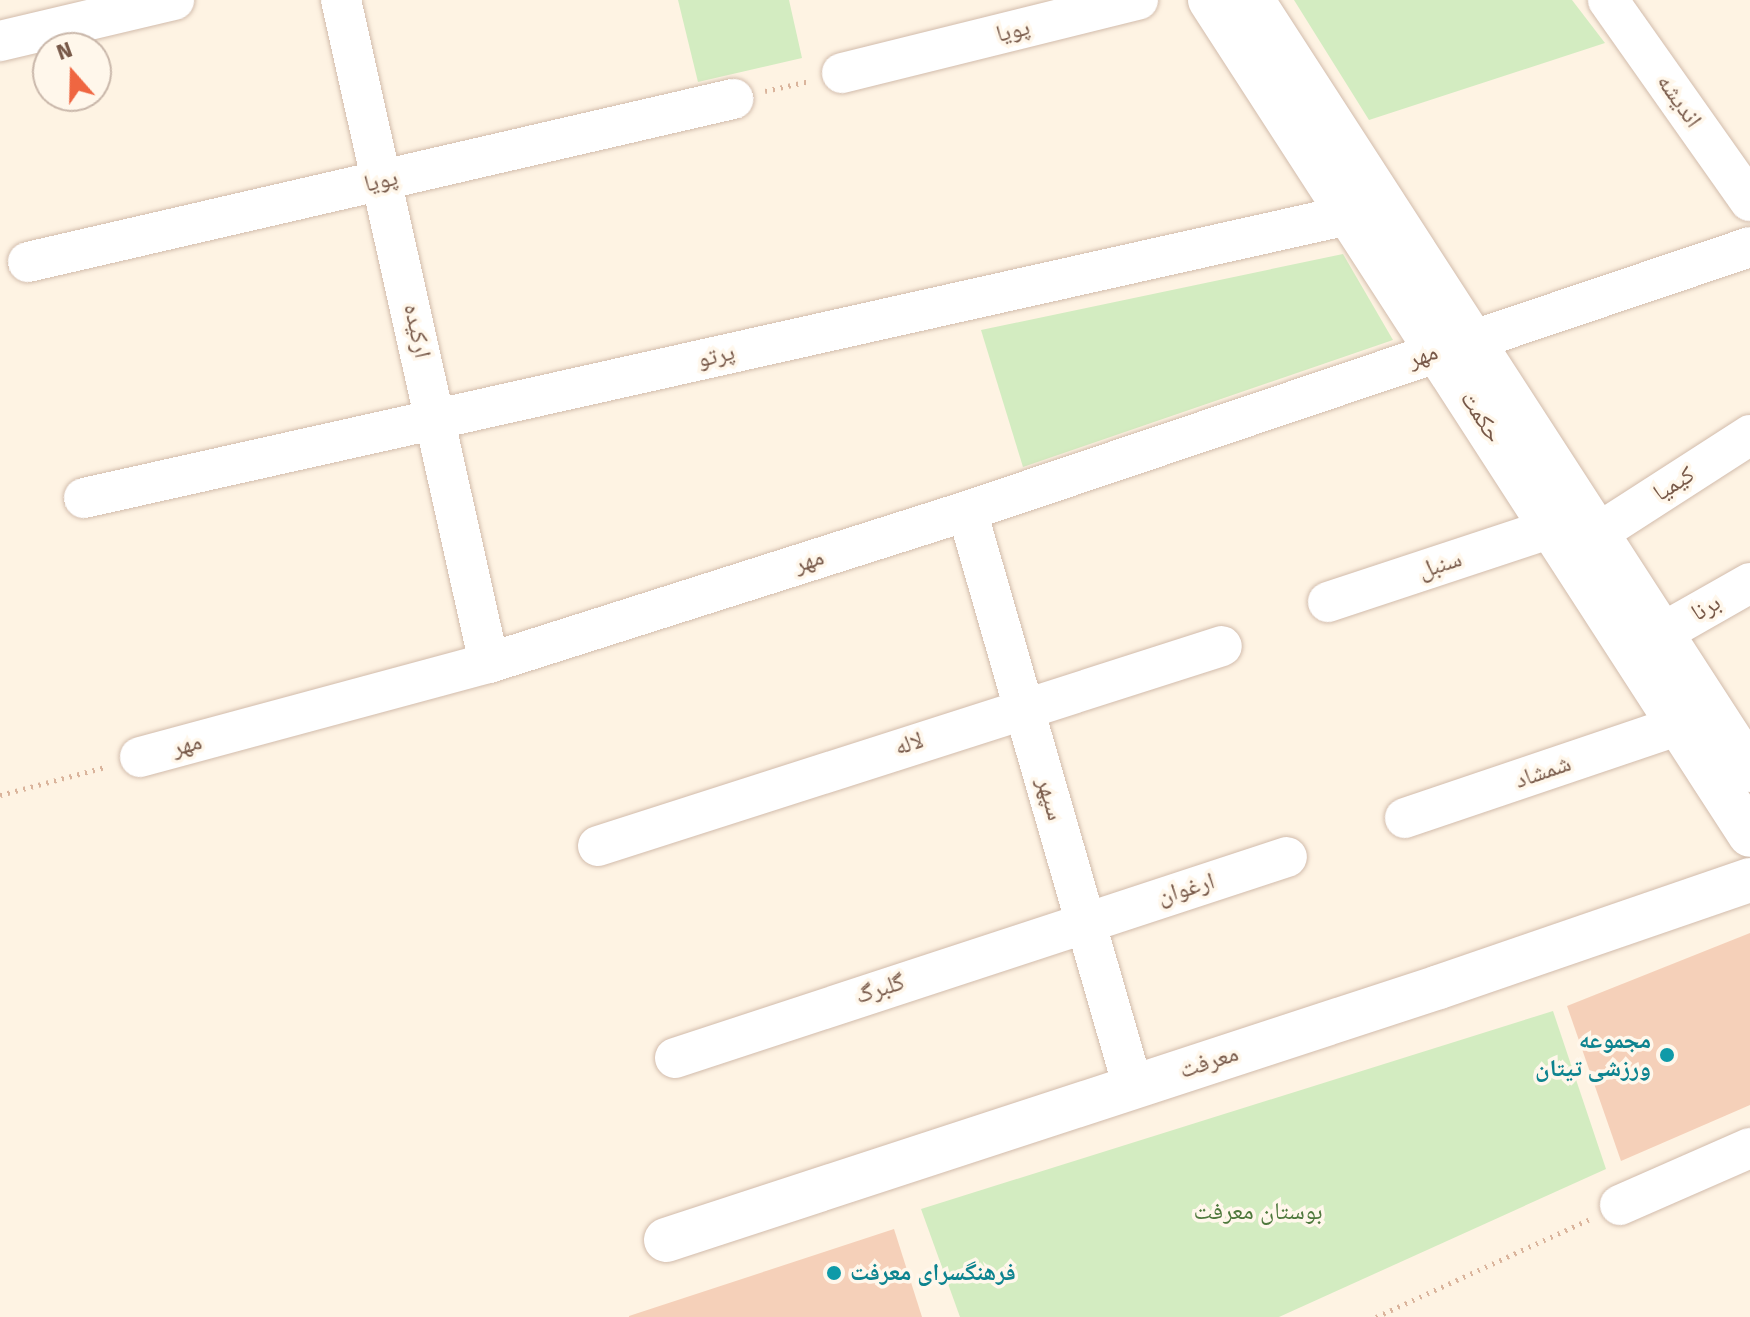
<!DOCTYPE html>
<meta charset="utf-8">
<style>
body{margin:0}
#map{position:relative;width:1750px;height:1317px;overflow:hidden;background:#fef3e3;font-family:"Fira Sans","Noto Naskh Arabic",sans-serif}
div>[style]{position:absolute}
[style*='--x']{left:calc(var(--x)*1px);top:calc(var(--y)*1px);width:calc(var(--w)*1px);rotate:calc(var(--a)*1deg)}
.green>*{inset:0;background:#d3ecc1}
.building>*{inset:0;background:#f5d0b9}
.path>*{height:5px;margin-top:-2.5px;transform-origin:0;background:repeating-linear-gradient(90deg,#dab49c 0 2px,transparent 0 8px)}
.roads{filter:drop-shadow(0 0 2px #d2bcac) drop-shadow(0 0 2px #d2bcac)}
.minor>*{height:40px;margin:-20px;padding:0 20px;transform-origin:20px;border-radius:20px;background:#fff}
.tertiary>*{height:44px;margin:-22px;padding:0 22px;transform-origin:22px;border-radius:22px;background:#fff}
.dots>*{width:22px;height:22px;translate:-50% -50%;box-sizing:border-box;border:4px solid #fff7eb;border-radius:50%}
span{translate:-50% -50%;white-space:nowrap;text-align:center;line-height:1.15;-webkit-text-stroke:7px #fff7eb;paint-order:stroke}
.street-label{font-size:24px;color:#775848}
.culture-label{font-size:24px;color:#0d838f;font-weight:700}
.right{translate:-100% -50%;text-align:right}
.left{translate:0 -50%;text-align:left}
.park-label{font-size:24px;color:#4e783c}
.north{position:absolute;left:32px;top:32px;width:80px;height:80px;box-sizing:border-box;background:#fff7eb;border:2px solid #c9b7aa;border-radius:50%;rotate:340deg;font-size:22px;font-weight:700;line-height:32px;text-align:center;color:#775848}
.north::after{content:'';display:block;margin:auto;width:28px;height:36px;background:#ef6641;clip-path:polygon(50% 0,100% 100%,50% 72%,0 100%)}
</style>
<div id="map">
<div class="green">
<i style="clip-path:polygon(678px 0,789px 0,802px 58px,698px 82px)"></i>
<i style="clip-path:polygon(1294px 0,1572px 0,1605px 43px,1369px 120px)"></i>
<i style="clip-path:polygon(1343px 254px,1393px 340px,1023px 467px,981px 330px)"></i>
<i style="clip-path:polygon(1553px 1011px,1606px 1169px,1279px 1317px,960px 1317px,921px 1209px)"></i>
</div>
<div class="building">
<i style="clip-path:polygon(1750px 933px,1750px 1105px,1621px 1161px,1567px 1006px)"></i>
<i style="clip-path:polygon(894px 1229px,922px 1317px,629px 1317px,629px 1316px)"></i>
</div>
<div class="path">
<i style="--x:765;--y:91;--w:46;--a:-12.5"></i>
<i style="--x:0;--y:795;--w:109;--a:-14.9"></i>
<i style="--x:1376;--y:1317;--w:235;--a:-24.6"></i>
</div>
<div class="roads">
<div class="minor">
<i style="--x:341;--y:0;--w:679;--a:77.42"></i>
<i style="--x:1608;--y:0;--w:246;--a:54.8"></i>
<i style="--x:0;--y:41;--w:179;--a:-13.3"></i>
<i style="--x:842;--y:73;--w:305;--a:-13.9"></i>
<i style="--x:28;--y:262;--w:724;--a:-13.02"></i>
<i style="--x:84;--y:498;--w:1295;--a:-12.62"></i>
<i style="--x:967;--y:511;--w:599;--a:73.92"></i>
<i style="--x:1598;--y:533;--w:181;--a:-32.8"></i>
<i style="--x:1328;--y:602;--w:236;--a:-18.3"></i>
<i style="--x:1662;--y:633;--w:101;--a:-29.6"></i>
<i style="--x:140;--y:757;--w:361;--a:-15.1"></i>
<i style="--x:489;--y:663;--w:502;--a:-17.64"></i>
<i style="--x:967;--y:511;--w:826;--a:-18.63"></i>
<i style="--x:1405;--y:818;--w:290;--a:-18.7"></i>
<i style="--x:598;--y:846;--w:655;--a:-17.77"></i>
<i style="--x:675;--y:1058;--w:644;--a:-18.18"></i>
<i style="--x:1620;--y:1205;--w:142;--a:-23.7"></i>
</div>
<div class="tertiary">
<i style="--x:1210;--y:0;--w:994;--a:57.11"></i>
<i style="--x:1252;--y:0;--w:917;--a:57.11"></i>
<i style="--x:666;--y:1240;--w:813;--a:-18.12"></i>
<i style="--x:1439;--y:987;--w:329;--a:-19"></i>
</div>
</div>
<div class="dots">
<i style="left:1667px;top:1055px;background:#0f9aa8"></i>
<i style="left:834px;top:1273px;background:#0f9aa8"></i>
</div>
<div class="street-label">
<span style="left:1013px;top:31px;rotate:-14deg">پویا</span>
<span style="left:1679px;top:101px;rotate:55deg">اندیشه</span>
<span style="left:381px;top:181px;rotate:-13deg">پویا</span>
<span style="left:417px;top:331px;rotate:78deg">ارکیده</span>
<span style="left:716px;top:356px;rotate:-13deg">پرتو</span>
<span style="left:1423px;top:356px;rotate:-19deg">مهر</span>
<span style="left:1481px;top:417px;rotate:57deg">حکمت</span>
<span style="left:1674px;top:484px;rotate:-33deg">کیمیا</span>
<span style="left:809px;top:561px;rotate:-18deg">مهر</span>
<span style="left:1440px;top:565px;rotate:-18deg">سنبل</span>
<span style="left:1706px;top:608px;rotate:-30deg">برنا</span>
<span style="left:909px;top:744px;rotate:-18deg">لاله</span>
<span style="left:187px;top:745px;rotate:-15deg">مهر</span>
<span style="left:1543px;top:772px;rotate:-19deg">شمشاد</span>
<span style="left:1050px;top:799px;rotate:74deg">سپهر</span>
<span style="left:1186px;top:889px;rotate:-17deg">ارغوان</span>
<span style="left:880px;top:989px;rotate:-18deg">گلبرگ</span>
<span style="left:1209px;top:1062px;rotate:-18deg">معرفت</span>
</div>
<div class="culture-label">
<span class="right" style="left:1651px;top:1055px">مجموعه<br>ورزشی تیتان</span>
<span class="left" style="left:850px;top:1273px">فرهنگسرای معرفت</span>
</div>
<div class="park-label">
<span style="left:1258px;top:1212px">بوستان معرفت</span>
</div>
<div class="north">N</div>
</div>
